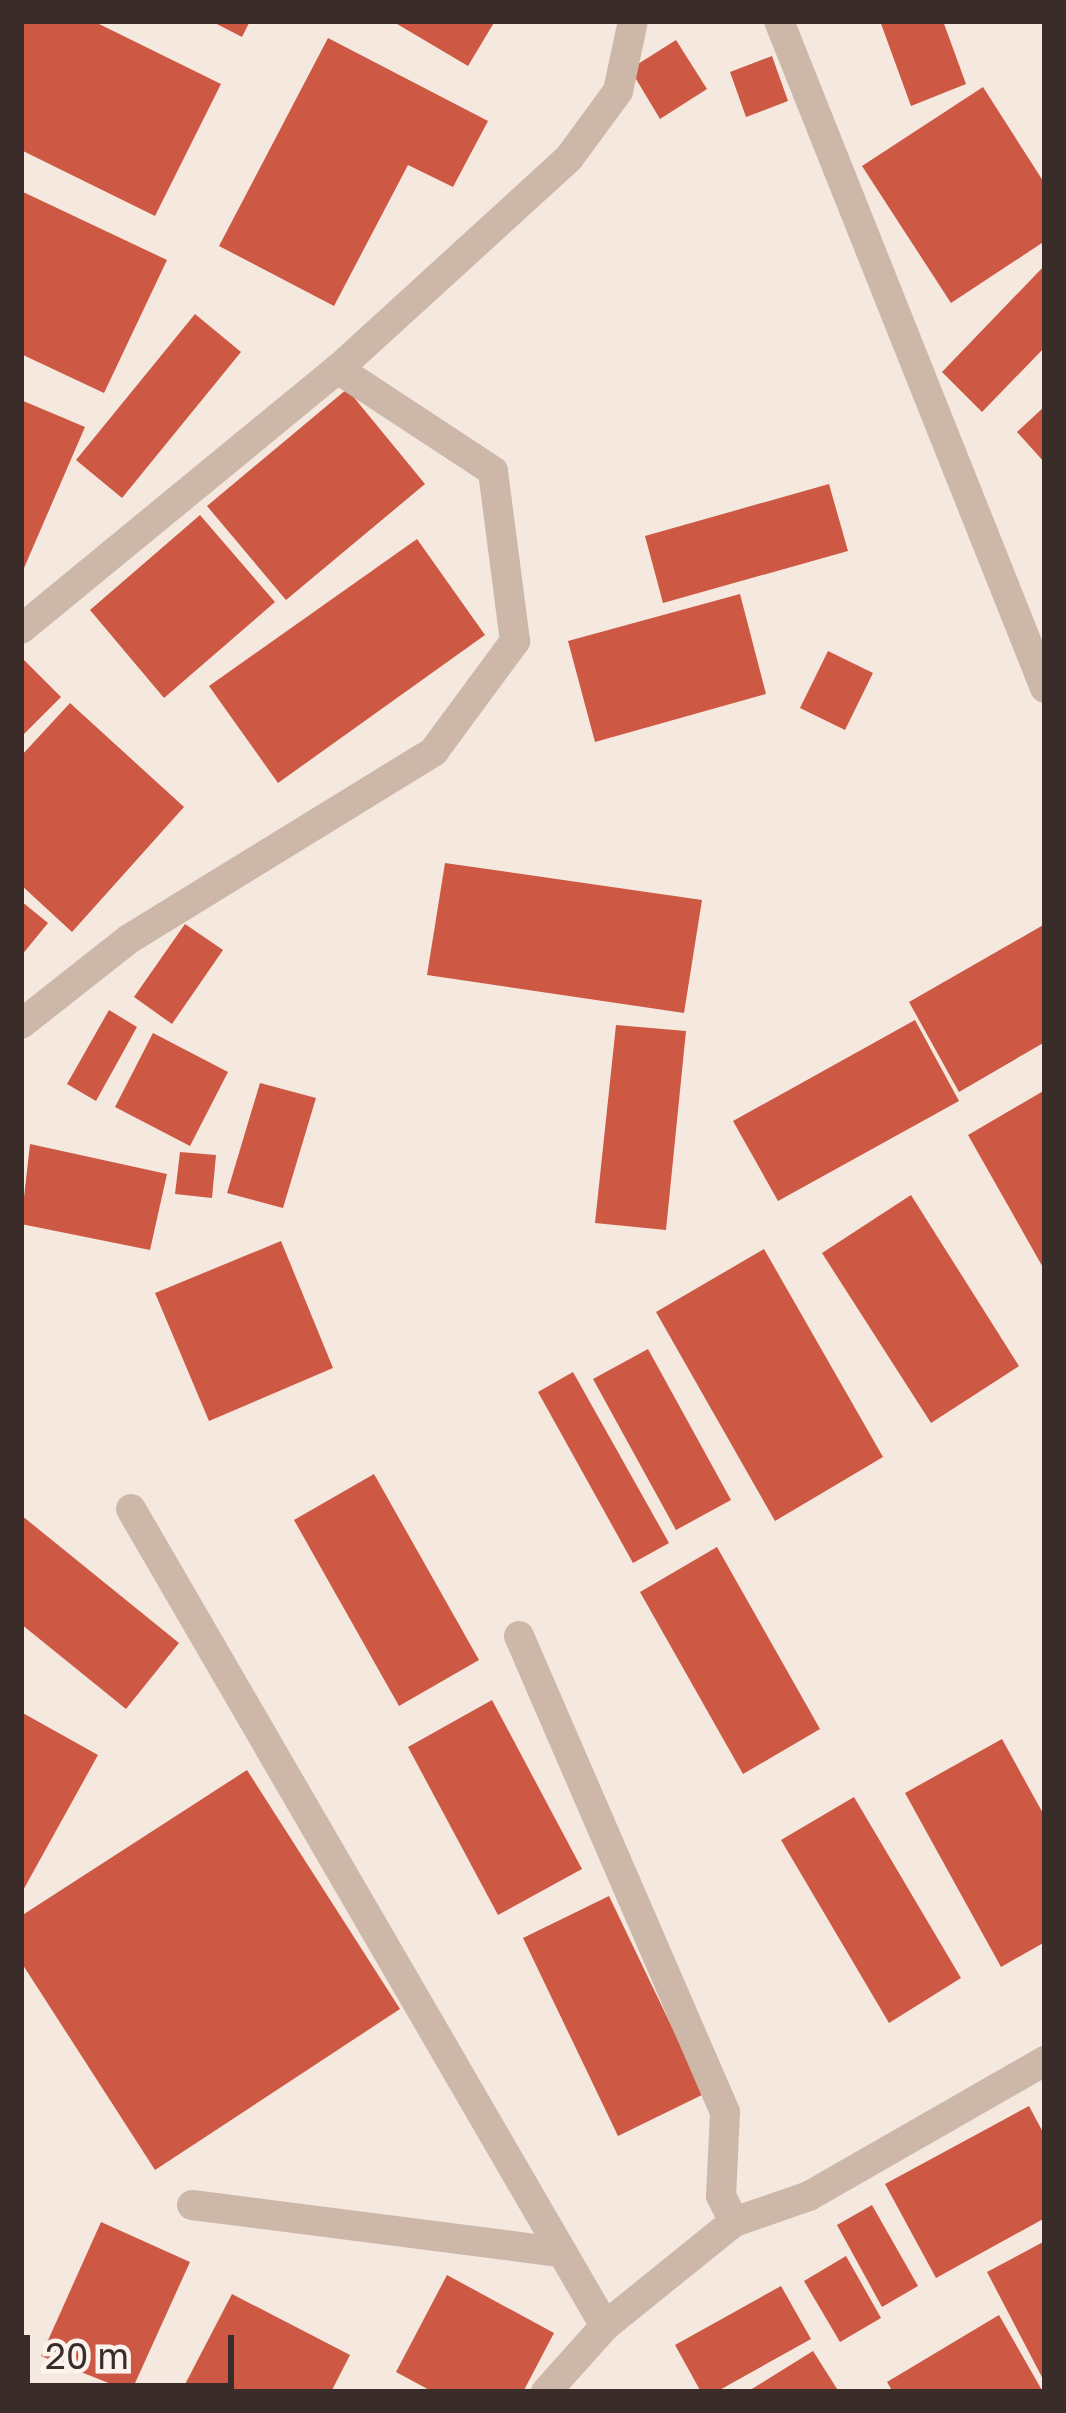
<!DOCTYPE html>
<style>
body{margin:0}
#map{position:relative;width:1066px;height:2413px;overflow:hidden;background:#f4e8df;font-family:"Golos Text",sans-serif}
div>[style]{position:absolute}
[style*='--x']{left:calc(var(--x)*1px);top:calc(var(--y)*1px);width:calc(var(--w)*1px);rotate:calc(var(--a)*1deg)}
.building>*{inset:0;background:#cd5944}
.service>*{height:30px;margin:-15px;padding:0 15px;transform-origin:15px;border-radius:15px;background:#cdb7a9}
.minor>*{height:30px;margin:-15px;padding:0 15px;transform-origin:15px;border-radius:15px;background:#cdb7a9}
span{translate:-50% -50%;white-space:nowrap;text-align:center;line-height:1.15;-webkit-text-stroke:9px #fbf3ec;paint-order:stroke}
.frame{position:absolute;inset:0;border:24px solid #3a2d29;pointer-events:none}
.scale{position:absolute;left:24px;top:2335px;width:210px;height:54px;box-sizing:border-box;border:6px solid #3a2d29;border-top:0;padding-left:15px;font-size:36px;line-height:42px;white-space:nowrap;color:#3a2d29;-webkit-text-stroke:9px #fbf3ec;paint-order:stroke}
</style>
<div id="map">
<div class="building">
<i style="clip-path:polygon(21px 21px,93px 21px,221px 84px,155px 216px,21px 150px)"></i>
<i style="clip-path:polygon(211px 21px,250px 21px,242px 37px)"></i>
<i style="clip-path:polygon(392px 21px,495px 21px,468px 66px)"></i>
<i style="clip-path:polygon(880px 21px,943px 21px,966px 84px,911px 106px)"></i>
<i style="clip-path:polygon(328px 38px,488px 121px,453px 187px,408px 165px,334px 306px,219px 246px)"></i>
<i style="clip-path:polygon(676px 40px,707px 89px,660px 119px,630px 69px)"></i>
<i style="clip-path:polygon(772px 56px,788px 101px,746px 117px,730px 72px)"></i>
<i style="clip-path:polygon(983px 87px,1045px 184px,1045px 241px,951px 303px,862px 166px)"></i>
<i style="clip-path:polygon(21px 191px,167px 260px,104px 393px,21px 354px)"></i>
<i style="clip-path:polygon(1045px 265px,1045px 347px,982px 412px,942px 372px)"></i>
<i style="clip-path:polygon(195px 314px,241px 352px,122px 498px,76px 460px)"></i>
<i style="clip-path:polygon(347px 389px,425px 484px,286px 600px,207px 506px)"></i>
<i style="clip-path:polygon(21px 400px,85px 427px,21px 575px)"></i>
<i style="clip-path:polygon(1045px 406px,1045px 463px,1017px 432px)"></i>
<i style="clip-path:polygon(829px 484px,848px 551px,663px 603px,645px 536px)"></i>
<i style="clip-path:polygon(200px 515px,275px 602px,164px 698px,90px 610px)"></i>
<i style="clip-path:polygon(417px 539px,485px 635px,278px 783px,209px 686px)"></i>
<i style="clip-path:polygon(740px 594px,766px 694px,595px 742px,568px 641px)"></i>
<i style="clip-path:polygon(828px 651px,873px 673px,845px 730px,800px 708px)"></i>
<i style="clip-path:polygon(21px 657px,61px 697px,21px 737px)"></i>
<i style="clip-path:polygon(70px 703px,184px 807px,72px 932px,21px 885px,21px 756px)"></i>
<i style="clip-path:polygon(445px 863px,702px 900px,684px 1013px,427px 975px)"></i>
<i style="clip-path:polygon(21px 901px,48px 923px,21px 956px)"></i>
<i style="clip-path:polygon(185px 924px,223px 950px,172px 1024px,134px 997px)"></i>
<i style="clip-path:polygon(1045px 924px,1045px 1042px,959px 1092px,909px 1002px)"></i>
<i style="clip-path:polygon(109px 1010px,137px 1027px,96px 1101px,67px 1084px)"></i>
<i style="clip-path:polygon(915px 1020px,959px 1101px,778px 1201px,733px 1121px)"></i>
<i style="clip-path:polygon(616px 1025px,686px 1031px,666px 1230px,595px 1223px)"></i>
<i style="clip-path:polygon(153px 1033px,228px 1072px,190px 1146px,115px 1107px)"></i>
<i style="clip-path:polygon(260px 1083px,316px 1098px,283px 1208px,227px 1193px)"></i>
<i style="clip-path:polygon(1045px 1090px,1045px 1271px,968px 1135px)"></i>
<i style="clip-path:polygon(30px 1144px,167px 1174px,150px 1250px,21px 1224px)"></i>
<i style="clip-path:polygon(180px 1152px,216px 1155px,212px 1198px,175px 1194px)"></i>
<i style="clip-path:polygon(911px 1195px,1019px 1366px,931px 1423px,822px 1253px)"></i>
<i style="clip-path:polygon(281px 1241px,333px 1368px,209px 1421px,155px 1293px)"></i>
<i style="clip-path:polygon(764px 1249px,883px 1457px,775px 1521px,656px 1312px)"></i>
<i style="clip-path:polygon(648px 1349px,731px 1500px,676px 1530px,593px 1379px)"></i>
<i style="clip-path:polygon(573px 1372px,669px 1543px,633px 1563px,538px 1392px)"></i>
<i style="clip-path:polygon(374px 1474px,479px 1660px,399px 1706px,294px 1520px)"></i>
<i style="clip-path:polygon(21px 1515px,179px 1643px,126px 1709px,21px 1624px)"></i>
<i style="clip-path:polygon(717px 1547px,820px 1729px,743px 1774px,640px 1592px)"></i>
<i style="clip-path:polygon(492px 1700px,582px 1869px,498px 1915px,408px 1747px)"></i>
<i style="clip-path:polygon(21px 1712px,98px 1755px,21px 1894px)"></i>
<i style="clip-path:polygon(1002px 1739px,1045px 1817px,1045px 1942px,1001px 1967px,905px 1793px)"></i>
<i style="clip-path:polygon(247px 1770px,400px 2009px,155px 2170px,21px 1962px,21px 1916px)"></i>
<i style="clip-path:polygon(854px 1797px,961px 1978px,889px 2023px,781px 1840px)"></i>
<i style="clip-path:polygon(609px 1896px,704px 2094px,618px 2136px,523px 1938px)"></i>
<i style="clip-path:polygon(1029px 2106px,1045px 2136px,1045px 2218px,936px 2278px,885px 2184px)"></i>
<i style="clip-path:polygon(872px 2205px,918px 2286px,882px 2307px,837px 2225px)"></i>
<i style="clip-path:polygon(101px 2222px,190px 2262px,131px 2392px,41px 2356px)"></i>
<i style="clip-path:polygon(1045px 2241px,1045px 2383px,987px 2272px)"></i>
<i style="clip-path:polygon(846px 2256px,881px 2318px,840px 2342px,804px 2281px)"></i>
<i style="clip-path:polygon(447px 2275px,554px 2333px,523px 2392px,433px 2392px,396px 2372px)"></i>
<i style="clip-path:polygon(781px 2286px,811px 2339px,716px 2392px,701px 2392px,675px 2345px)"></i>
<i style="clip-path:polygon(232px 2294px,350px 2355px,331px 2392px,181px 2392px)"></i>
<i style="clip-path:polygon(999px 2315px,1043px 2392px,893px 2392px,887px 2382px)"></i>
<i style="clip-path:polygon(813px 2351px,839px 2392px,747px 2392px)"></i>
</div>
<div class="service">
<i style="--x:131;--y:1509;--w:945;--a:59.88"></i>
<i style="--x:192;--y:2205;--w:372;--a:7.3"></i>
</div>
<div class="minor">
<i style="--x:779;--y:21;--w:718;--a:68.26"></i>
<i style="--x:21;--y:629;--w:410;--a:-39.4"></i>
<i style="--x:338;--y:369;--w:313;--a:-42.4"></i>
<i style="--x:569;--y:158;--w:83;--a:-53.8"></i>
<i style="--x:618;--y:91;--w:72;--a:-77.9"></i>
<i style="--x:21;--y:1024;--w:137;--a:-38.2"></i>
<i style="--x:129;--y:939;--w:358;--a:-31.6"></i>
<i style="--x:434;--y:751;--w:137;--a:-53.6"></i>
<i style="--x:515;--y:641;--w:171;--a:-97.4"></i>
<i style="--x:493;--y:471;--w:186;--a:-146.7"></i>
<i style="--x:519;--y:1636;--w:519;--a:66.6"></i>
<i style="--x:725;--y:2112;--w:84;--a:92.7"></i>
<i style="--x:721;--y:2196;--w:29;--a:63"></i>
<i style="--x:546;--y:2392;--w:89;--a:-48.2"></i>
<i style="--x:605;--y:2326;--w:166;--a:-38.9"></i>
<i style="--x:734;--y:2222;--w:79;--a:-19.1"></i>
<i style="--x:809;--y:2196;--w:272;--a:-29.8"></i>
</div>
<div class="frame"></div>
<div class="scale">20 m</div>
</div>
